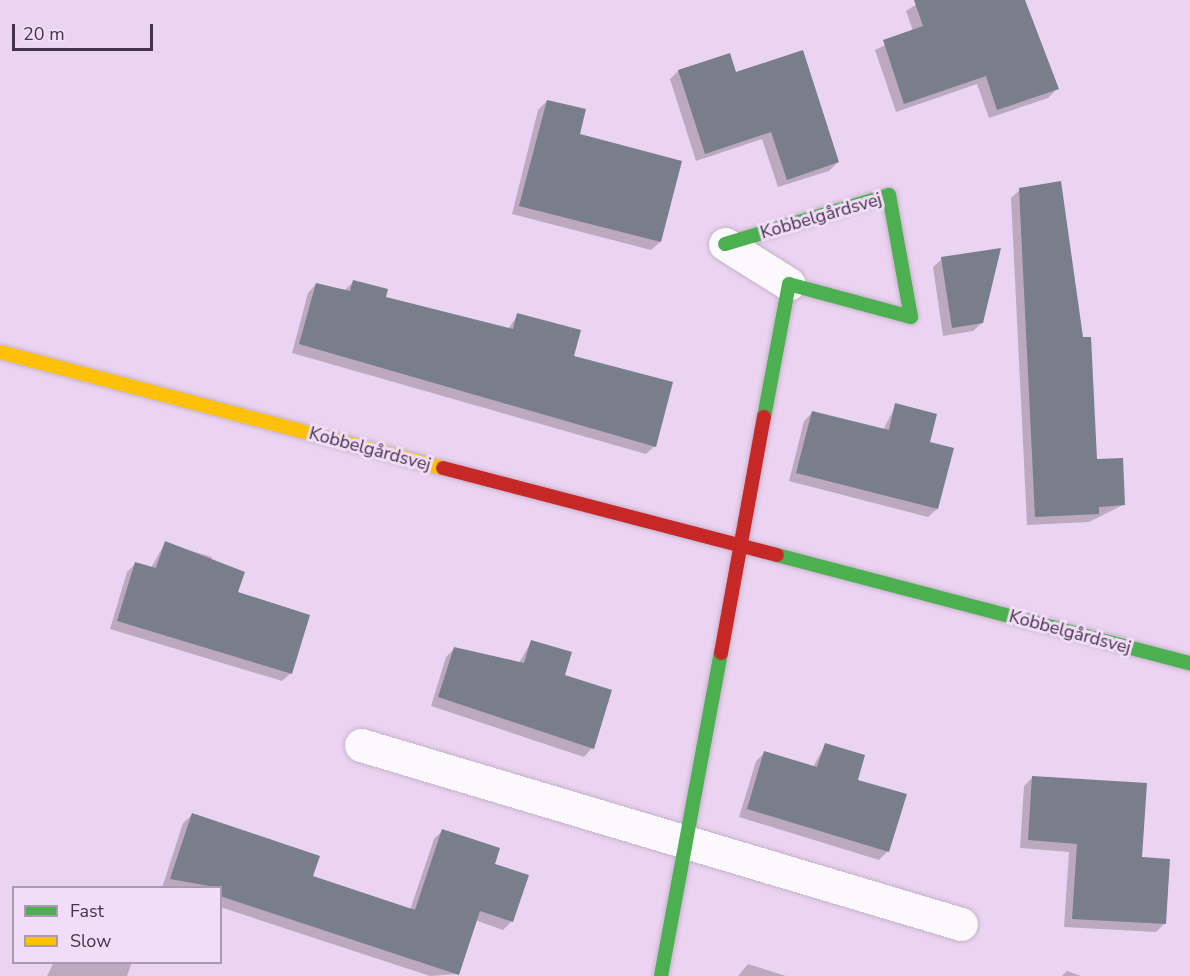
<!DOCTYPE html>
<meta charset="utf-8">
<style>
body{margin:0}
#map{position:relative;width:1190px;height:976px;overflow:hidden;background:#ebd4f1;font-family:"Nunito Sans",sans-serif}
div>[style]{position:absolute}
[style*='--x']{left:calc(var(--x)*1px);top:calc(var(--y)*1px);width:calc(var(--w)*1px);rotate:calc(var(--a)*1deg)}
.shadow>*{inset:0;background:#0003}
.building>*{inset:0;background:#797e8b}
.roads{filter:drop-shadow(0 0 2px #c6b2cc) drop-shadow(0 0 2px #c6b2cc)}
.street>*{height:33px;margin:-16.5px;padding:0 16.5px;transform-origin:16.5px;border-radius:16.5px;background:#fcf9fd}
.fast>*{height:14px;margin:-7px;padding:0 7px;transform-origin:7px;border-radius:7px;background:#4caf50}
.slow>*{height:14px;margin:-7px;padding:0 7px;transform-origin:7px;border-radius:7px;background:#ffc107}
.jam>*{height:14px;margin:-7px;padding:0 7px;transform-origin:7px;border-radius:7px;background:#c62828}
span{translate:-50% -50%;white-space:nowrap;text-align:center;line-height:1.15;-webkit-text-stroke:6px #f2ddf9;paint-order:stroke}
.street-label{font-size:18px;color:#46314c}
.legend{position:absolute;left:12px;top:886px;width:210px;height:78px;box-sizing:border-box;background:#f2ddf9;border:2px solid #ad98b4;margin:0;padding:8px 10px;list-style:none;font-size:18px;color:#46314c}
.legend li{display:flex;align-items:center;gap:12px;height:30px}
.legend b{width:30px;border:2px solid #ad98b4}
.scale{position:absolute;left:12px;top:24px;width:141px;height:27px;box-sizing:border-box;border:3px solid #46314c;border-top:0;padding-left:8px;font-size:18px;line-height:21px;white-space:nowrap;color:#46314c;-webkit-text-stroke:4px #f2ddf9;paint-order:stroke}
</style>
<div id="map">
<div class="shadow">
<i style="clip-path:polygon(923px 0,1024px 0,1057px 89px,1048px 98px,989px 118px,977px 84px,896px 112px,875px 50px,913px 31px,906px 11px)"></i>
<i style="clip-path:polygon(678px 71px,735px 74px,838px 162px,829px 171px,778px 187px,762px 139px,696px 161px,670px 79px)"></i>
<i style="clip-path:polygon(547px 101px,660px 242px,651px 250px,512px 214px,538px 110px)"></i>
<i style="clip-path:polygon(1020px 190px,1095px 460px,1123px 505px,1089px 522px,1027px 525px,1011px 198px)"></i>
<i style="clip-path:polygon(942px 259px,982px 323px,973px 331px,943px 336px,933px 267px)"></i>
<i style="clip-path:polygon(353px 282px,384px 298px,507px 330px,518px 315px,572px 357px,655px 446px,646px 454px,292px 353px,308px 293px,316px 284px,344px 291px)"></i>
<i style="clip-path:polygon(896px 405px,928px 443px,952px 449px,937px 509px,928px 517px,789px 481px,804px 421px,813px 412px,883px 430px)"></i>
<i style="clip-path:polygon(165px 543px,212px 557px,210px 563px,291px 673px,282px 681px,110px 629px,127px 572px,136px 563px,151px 568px)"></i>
<i style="clip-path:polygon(531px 642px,563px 676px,592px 748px,584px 757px,431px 706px,446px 657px,455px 648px,519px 663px)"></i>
<i style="clip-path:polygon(825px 745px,856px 781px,905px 795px,887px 852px,879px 860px,739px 817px,756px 761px,765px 752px,813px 767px)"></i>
<i style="clip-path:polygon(1033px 777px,1140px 858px,1164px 924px,1156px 932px,1064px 927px,1069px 852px,1020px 848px,1024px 786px)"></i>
<i style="clip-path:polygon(192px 815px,311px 877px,410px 910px,434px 839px,442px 831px,493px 865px,512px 921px,503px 930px,475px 920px,457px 974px,430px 976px,220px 907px,220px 888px,162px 888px,183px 823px)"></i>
<i style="clip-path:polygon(54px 962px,132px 962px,127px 976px,47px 976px)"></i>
<i style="clip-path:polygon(748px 964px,786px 976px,738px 976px)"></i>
<i style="clip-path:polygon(1067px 971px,1081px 976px,1062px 976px)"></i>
</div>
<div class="building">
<i style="clip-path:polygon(914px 0,1025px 0,1059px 89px,997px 110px,986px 76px,904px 104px,883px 40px,923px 26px)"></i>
<i style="clip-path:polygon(803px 50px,839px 162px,787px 180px,771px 132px,705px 154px,678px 70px,730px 53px,736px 72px)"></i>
<i style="clip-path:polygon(547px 100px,586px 109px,580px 134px,682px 161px,661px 242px,519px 206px)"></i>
<i style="clip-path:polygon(1061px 181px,1083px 337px,1091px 337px,1097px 459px,1123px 458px,1125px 505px,1099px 507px,1099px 514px,1035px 517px,1019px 188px)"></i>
<i style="clip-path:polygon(1001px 248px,983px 323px,952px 328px,941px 257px)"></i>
<i style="clip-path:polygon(353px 280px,388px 289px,386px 297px,513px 329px,517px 313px,581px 330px,574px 356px,673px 382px,656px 447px,299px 344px,316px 283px,350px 291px)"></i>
<i style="clip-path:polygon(895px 403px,937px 414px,930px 442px,954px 448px,938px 509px,796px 473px,812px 411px,889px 430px)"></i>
<i style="clip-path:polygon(165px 541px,245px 572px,238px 592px,310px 615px,292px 674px,117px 621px,135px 562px,156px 568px)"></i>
<i style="clip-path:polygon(531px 640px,572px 652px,565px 675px,612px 690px,594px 749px,438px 697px,454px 647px,524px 663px)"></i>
<i style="clip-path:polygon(825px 743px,865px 755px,858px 780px,907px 794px,889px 852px,747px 809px,764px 751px,817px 767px)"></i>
<i style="clip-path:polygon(1032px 776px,1147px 783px,1142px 857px,1170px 859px,1166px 924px,1072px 919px,1077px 844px,1028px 840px)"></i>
<i style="clip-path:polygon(192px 813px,320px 856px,313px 876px,415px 910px,442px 829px,500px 848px,495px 864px,529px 875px,513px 922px,480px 911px,459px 975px,220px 896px,220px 888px,170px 879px)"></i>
</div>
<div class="roads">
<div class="street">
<i style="--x:725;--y:244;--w:75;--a:32"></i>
<i style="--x:361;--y:745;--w:626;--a:16.61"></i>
</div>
<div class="fast">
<i style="--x:725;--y:244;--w:171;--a:-16.6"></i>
<i style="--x:889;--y:195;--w:124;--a:79.8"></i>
<i style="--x:911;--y:317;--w:126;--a:-164.9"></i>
<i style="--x:789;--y:284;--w:135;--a:100.6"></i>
<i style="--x:777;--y:555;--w:427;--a:14.7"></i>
<i style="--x:661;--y:976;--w:329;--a:-79.5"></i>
</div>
<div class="slow">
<i style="--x:0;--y:352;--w:458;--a:14.7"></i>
</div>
<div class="jam">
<i style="--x:443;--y:468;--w:345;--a:14.6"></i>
<i style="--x:721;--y:653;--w:240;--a:-79.7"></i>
</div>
</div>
<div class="street-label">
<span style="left:821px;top:216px;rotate:-16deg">Kobbelgårdsvej</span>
<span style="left:370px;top:449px;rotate:15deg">Kobbelgårdsvej</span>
<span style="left:1070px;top:632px;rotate:15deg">Kobbelgårdsvej</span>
</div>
<ul class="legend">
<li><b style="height:8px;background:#4caf50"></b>Fast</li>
<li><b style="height:8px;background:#ffc107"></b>Slow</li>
</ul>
<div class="scale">20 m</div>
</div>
